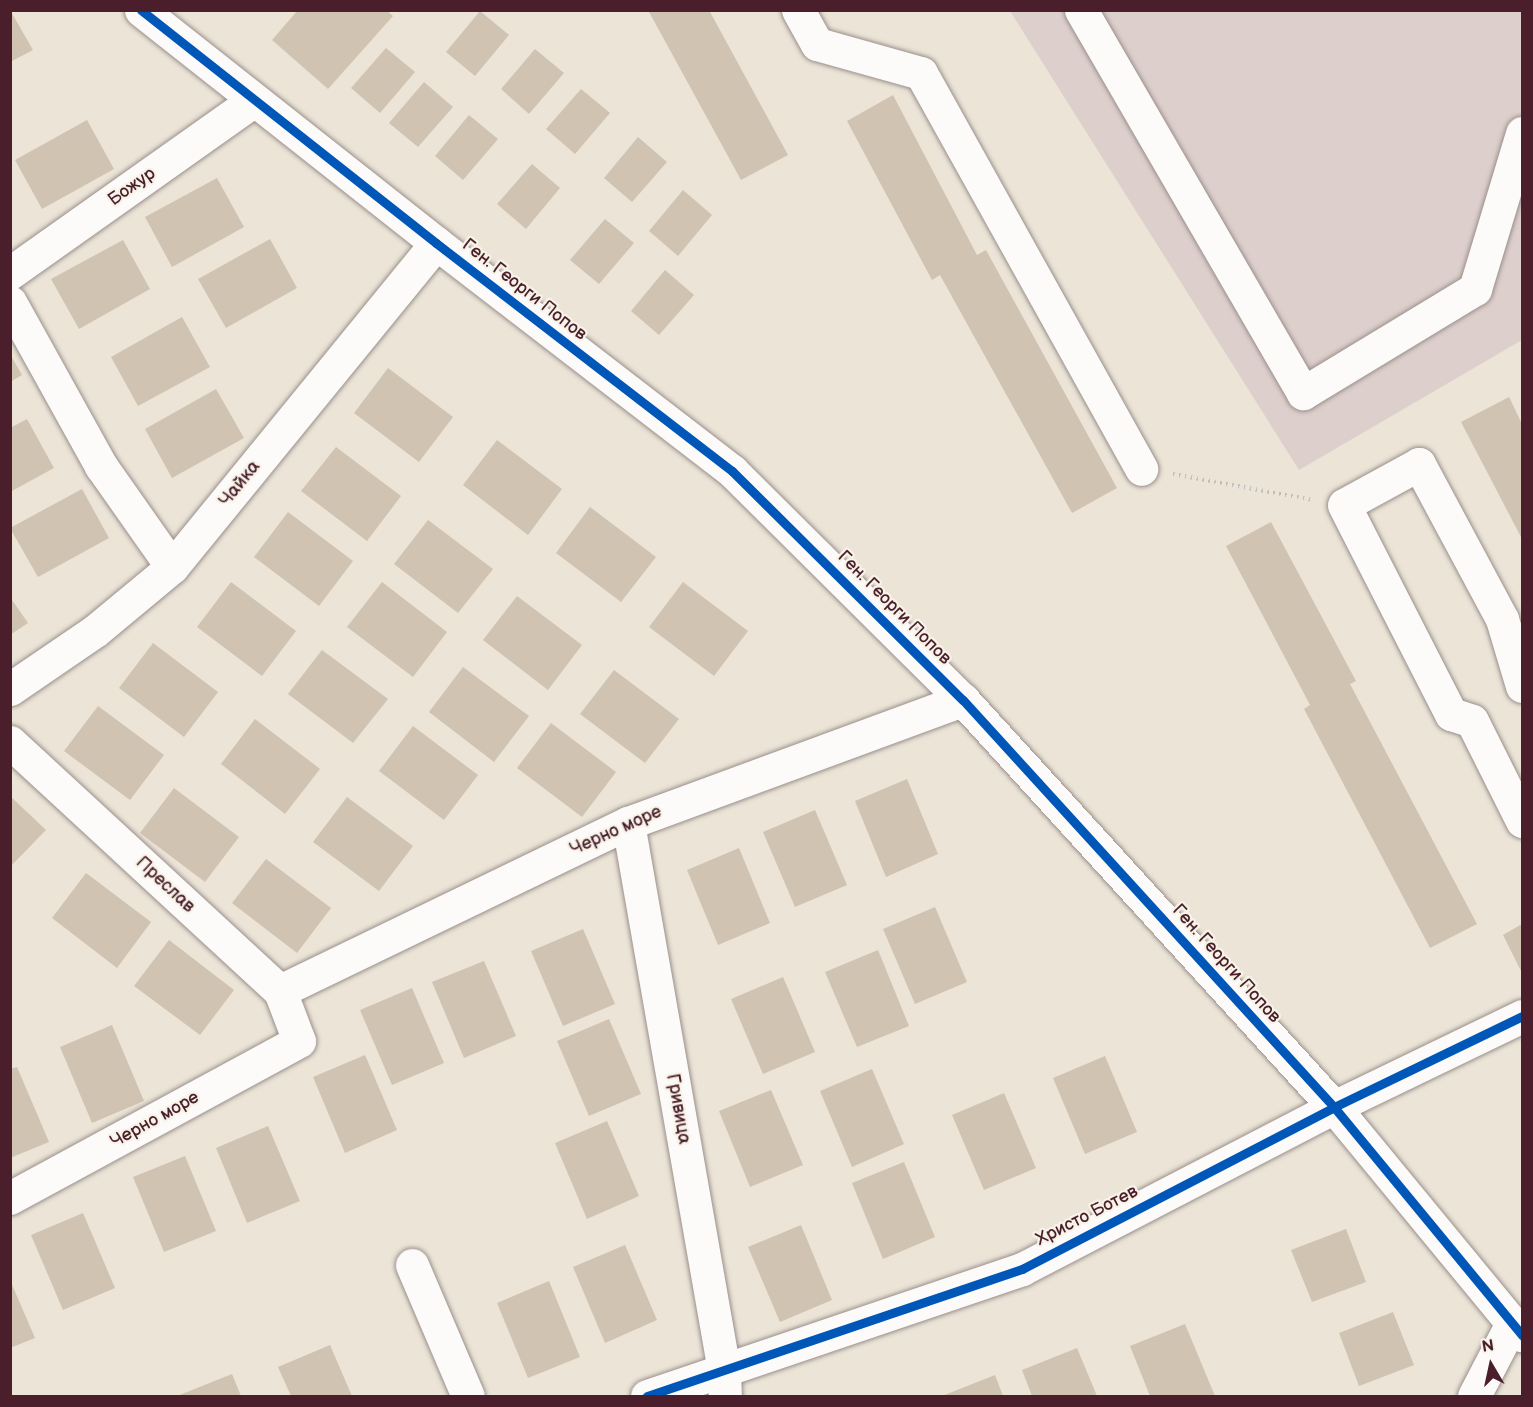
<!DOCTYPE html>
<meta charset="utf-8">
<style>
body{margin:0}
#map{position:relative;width:1533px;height:1407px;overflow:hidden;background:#ebe4d7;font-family:"Balsamiq Sans",sans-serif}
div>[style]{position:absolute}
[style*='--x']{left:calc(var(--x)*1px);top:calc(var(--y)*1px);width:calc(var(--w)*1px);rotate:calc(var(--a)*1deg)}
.industrial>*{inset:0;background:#ddcfcb}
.building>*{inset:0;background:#d1c3b2}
.path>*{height:4px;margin-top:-2px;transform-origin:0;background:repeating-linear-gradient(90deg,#c3bdbc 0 1.5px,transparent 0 6px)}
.roads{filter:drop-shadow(0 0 2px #9a8f8b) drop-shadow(0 0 2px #9a8f8b)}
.minor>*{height:33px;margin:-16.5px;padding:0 16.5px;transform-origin:16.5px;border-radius:16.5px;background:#fcfbf9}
.cycleway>*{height:9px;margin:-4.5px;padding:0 4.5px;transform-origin:4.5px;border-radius:4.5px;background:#0057b8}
span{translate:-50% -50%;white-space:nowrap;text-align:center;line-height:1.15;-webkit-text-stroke:4.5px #f7f3e8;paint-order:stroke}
.street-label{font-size:18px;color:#4a1f2b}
.frame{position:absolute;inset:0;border:12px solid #4a1f2b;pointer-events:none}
.north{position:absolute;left:1461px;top:1335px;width:60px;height:60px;-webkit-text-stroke:4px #f7f3e8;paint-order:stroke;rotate:351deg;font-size:16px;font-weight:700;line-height:24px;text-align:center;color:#4a1f2b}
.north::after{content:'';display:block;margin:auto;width:21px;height:27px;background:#4a1f2b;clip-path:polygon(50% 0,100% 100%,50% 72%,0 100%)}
</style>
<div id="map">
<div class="industrial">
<i style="clip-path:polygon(1010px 11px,1522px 11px,1522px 340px,1299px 470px)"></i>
</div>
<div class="building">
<i style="clip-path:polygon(10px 10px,33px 50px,10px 62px)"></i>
<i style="clip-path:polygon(298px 10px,386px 10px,393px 16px,328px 89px,272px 40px)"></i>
<i style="clip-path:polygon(648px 10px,709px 10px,788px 155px,741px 180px)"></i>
<i style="clip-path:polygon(480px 11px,509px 35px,475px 76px,446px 52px)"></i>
<i style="clip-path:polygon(386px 48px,415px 72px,380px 113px,351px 88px)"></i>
<i style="clip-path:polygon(535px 49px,564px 73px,529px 114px,501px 89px)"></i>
<i style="clip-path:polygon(424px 82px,453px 107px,418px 147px,389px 123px)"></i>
<i style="clip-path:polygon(581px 89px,610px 113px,575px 154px,546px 129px)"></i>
<i style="clip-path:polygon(893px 95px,977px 255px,986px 250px,1117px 488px,1072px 513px,940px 275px,932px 280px,847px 121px)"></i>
<i style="clip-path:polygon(469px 115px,498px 139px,463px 180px,435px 156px)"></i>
<i style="clip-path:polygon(87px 120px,114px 169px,42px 209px,15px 160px)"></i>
<i style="clip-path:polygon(638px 137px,667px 162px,632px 202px,604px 178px)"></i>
<i style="clip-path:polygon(532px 164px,560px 188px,526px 229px,497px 204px)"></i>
<i style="clip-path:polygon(217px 178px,244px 227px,172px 267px,145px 217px)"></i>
<i style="clip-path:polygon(683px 190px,712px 215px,678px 256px,649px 231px)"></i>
<i style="clip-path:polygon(605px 219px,634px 243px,599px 284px,570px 260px)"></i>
<i style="clip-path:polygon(270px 239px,297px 288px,226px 328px,198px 279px)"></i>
<i style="clip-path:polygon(123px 240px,150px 289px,79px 329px,51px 279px)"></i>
<i style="clip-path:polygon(665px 270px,694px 295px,659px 335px,631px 311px)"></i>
<i style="clip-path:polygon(182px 317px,210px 367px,138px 406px,111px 357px)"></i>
<i style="clip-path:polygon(10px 354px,22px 375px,10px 382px)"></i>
<i style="clip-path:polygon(388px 368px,453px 417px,419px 462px,354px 413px)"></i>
<i style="clip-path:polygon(216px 389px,244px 438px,172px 478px,145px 429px)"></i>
<i style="clip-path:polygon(1509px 397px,1522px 424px,1522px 539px,1461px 422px)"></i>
<i style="clip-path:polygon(27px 419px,54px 468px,10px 492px,10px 428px)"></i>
<i style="clip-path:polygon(497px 440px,562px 489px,528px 535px,463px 485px)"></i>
<i style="clip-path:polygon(336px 447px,401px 496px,367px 541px,301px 491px)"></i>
<i style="clip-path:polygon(82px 489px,109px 538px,38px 577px,10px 528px)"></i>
<i style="clip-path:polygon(590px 507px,656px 557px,621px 602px,556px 553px)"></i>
<i style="clip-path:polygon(288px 512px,353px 561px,319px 606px,254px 557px)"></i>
<i style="clip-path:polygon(428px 520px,493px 569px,458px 613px,394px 564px)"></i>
<i style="clip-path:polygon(1271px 522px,1356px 681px,1350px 684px,1477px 924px,1430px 948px,1304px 709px,1310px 705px,1226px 546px)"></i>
<i style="clip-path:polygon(231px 582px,296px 631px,262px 676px,197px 627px)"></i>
<i style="clip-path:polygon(382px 582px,447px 632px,413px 677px,347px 627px)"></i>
<i style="clip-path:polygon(683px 582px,748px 631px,714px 676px,649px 627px)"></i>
<i style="clip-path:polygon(517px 596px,582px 645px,548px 690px,483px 640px)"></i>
<i style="clip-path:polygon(10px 597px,28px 623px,10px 635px)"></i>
<i style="clip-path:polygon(153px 643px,218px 692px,184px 737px,119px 688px)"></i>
<i style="clip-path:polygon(322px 650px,388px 699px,353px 743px,288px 694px)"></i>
<i style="clip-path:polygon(463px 667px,529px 716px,494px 762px,429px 712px)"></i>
<i style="clip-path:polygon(614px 670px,679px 719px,645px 763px,580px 714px)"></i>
<i style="clip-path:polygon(98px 706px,164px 755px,130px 800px,64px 751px)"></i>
<i style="clip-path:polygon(255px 719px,320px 769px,285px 814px,221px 764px)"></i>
<i style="clip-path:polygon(551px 723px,616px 772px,582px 817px,517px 768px)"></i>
<i style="clip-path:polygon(413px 726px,478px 775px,444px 820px,379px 771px)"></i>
<i style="clip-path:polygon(907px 779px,938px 854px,886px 877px,855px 801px)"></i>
<i style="clip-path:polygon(174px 788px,239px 837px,205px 882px,140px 833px)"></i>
<i style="clip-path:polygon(10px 796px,46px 830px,10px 867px)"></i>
<i style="clip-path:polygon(347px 797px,413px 846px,379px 891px,313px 842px)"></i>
<i style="clip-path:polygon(815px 810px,847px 885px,795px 907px,763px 832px)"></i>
<i style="clip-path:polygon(739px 848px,770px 923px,718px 945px,687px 870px)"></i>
<i style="clip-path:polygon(266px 859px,331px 908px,297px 953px,232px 903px)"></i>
<i style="clip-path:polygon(86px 873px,151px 922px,117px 968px,52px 918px)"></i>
<i style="clip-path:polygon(935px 907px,967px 982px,915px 1004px,883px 929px)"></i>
<i style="clip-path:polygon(1522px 924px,1522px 973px,1503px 935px)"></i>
<i style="clip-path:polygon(583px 929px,615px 1004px,563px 1026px,531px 951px)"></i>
<i style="clip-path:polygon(169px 940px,234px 990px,200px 1035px,134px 986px)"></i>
<i style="clip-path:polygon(878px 950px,909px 1026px,857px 1047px,825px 972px)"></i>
<i style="clip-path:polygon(484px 961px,516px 1036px,464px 1058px,432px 982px)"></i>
<i style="clip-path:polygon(783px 977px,815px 1052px,763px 1074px,731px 999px)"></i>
<i style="clip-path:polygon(412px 988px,444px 1063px,392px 1085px,360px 1010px)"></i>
<i style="clip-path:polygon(609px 1019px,641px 1094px,589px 1116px,557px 1041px)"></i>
<i style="clip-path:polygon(112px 1025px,144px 1101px,92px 1123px,60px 1047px)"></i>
<i style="clip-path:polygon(365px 1055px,397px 1130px,345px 1153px,313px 1077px)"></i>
<i style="clip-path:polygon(1105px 1056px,1137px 1132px,1085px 1154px,1053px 1078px)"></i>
<i style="clip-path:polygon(17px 1067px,49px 1142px,10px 1158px,10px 1069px)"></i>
<i style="clip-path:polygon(872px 1069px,904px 1144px,852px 1167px,820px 1091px)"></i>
<i style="clip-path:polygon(771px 1090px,803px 1165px,750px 1187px,719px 1111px)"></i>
<i style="clip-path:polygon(1004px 1093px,1036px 1168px,984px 1190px,952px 1115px)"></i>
<i style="clip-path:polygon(607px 1121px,639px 1196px,587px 1219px,555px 1143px)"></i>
<i style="clip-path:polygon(268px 1126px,300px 1201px,247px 1223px,216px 1148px)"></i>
<i style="clip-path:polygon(185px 1156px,216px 1231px,164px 1252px,133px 1177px)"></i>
<i style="clip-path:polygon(904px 1162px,935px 1237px,883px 1259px,852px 1183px)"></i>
<i style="clip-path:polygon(83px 1213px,115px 1288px,63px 1310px,31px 1235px)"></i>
<i style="clip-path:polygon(801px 1225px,832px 1300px,780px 1322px,748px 1247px)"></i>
<i style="clip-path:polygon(1346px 1229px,1366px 1282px,1312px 1302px,1291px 1250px)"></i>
<i style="clip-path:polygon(625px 1245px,657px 1320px,605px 1343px,573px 1267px)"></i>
<i style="clip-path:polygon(10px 1280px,35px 1338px,10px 1348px)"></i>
<i style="clip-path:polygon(549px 1281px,580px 1357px,528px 1378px,497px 1303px)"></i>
<i style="clip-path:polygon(1393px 1312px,1414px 1365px,1359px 1386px,1339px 1333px)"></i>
<i style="clip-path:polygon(1185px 1324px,1215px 1396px,1150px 1396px,1130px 1346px)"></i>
<i style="clip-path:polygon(330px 1345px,352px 1396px,291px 1396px,278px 1367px)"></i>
<i style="clip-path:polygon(1077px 1348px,1097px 1396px,1032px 1396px,1022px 1370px)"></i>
<i style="clip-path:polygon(232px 1374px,241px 1396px,177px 1396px)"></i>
<i style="clip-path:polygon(995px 1375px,1003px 1396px,942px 1396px)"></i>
</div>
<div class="path">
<i style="--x:1173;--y:474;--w:142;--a:10.5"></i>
</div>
<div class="roads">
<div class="minor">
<i style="--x:141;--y:10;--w:376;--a:38.3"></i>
<i style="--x:436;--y:243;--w:374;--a:37.6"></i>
<i style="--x:732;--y:471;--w:325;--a:44.8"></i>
<i style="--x:963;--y:700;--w:551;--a:47.65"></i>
<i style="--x:1334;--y:1107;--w:296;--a:50.5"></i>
<i style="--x:798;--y:10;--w:39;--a:61"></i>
<i style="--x:817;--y:44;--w:108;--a:15.6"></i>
<i style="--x:921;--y:73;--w:453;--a:60.9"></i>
<i style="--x:1081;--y:10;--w:443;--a:59.9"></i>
<i style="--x:1303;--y:393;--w:201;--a:-31.2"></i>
<i style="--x:1475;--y:289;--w:163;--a:-73.2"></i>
<i style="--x:10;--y:273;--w:298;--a:-35.3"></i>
<i style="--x:10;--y:302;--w:188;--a:61"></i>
<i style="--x:101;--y:466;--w:123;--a:54.9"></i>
<i style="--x:1522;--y:686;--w:70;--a:-106.6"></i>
<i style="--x:1502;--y:619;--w:176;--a:-118.2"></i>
<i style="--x:1419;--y:464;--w:85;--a:151.3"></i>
<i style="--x:1344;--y:505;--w:235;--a:62.9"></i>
<i style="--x:1451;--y:714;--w:22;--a:18"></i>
<i style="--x:1472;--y:721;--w:112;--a:63.4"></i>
<i style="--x:10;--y:689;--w:103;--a:-34.3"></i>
<i style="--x:95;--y:631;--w:100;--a:-39.7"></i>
<i style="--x:172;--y:567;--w:418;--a:-50.8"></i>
<i style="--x:10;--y:742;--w:367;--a:42.7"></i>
<i style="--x:280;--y:991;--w:53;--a:69.2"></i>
<i style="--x:299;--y:1041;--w:329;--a:151.5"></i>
<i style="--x:628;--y:823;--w:556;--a:80.06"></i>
<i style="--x:724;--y:1371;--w:25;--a:88"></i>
<i style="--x:280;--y:991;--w:386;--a:-25.8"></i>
<i style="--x:628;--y:823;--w:357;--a:-20.2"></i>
<i style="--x:412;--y:1265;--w:142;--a:66.9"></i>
<i style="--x:647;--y:1396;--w:396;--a:-18.7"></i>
<i style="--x:1022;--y:1269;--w:352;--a:-27.4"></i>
<i style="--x:1334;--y:1107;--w:209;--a:-25.8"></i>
<i style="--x:1474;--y:1396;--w:82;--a:-62.5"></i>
</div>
</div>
<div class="cycleway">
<i style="--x:141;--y:10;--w:376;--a:38.3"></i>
<i style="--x:436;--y:243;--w:374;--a:37.6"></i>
<i style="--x:732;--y:471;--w:325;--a:44.8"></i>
<i style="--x:963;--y:700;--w:551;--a:47.65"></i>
<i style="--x:1334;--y:1107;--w:296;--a:50.5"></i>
<i style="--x:647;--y:1396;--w:396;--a:-18.7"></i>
<i style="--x:1022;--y:1269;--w:352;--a:-27.4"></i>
<i style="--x:1334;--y:1107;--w:209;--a:-25.8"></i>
</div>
<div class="street-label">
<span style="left:132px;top:187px;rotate:-35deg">Божур</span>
<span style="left:524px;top:290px;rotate:38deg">Ген. Георги Попов</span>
<span style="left:240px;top:484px;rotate:-51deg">Чайка</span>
<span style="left:894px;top:608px;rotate:45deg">Ген. Георги Попов</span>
<span style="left:616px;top:831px;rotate:-24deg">Черно море</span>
<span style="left:165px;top:885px;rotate:43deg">Преслав</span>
<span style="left:1226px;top:964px;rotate:48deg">Ген. Георги Попов</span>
<span style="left:678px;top:1109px;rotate:80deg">Гривица</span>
<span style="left:155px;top:1120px;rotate:-29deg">Черно море</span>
<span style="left:1087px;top:1216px;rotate:-27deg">Христо Ботев</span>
</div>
<div class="frame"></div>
<div class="north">N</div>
</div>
